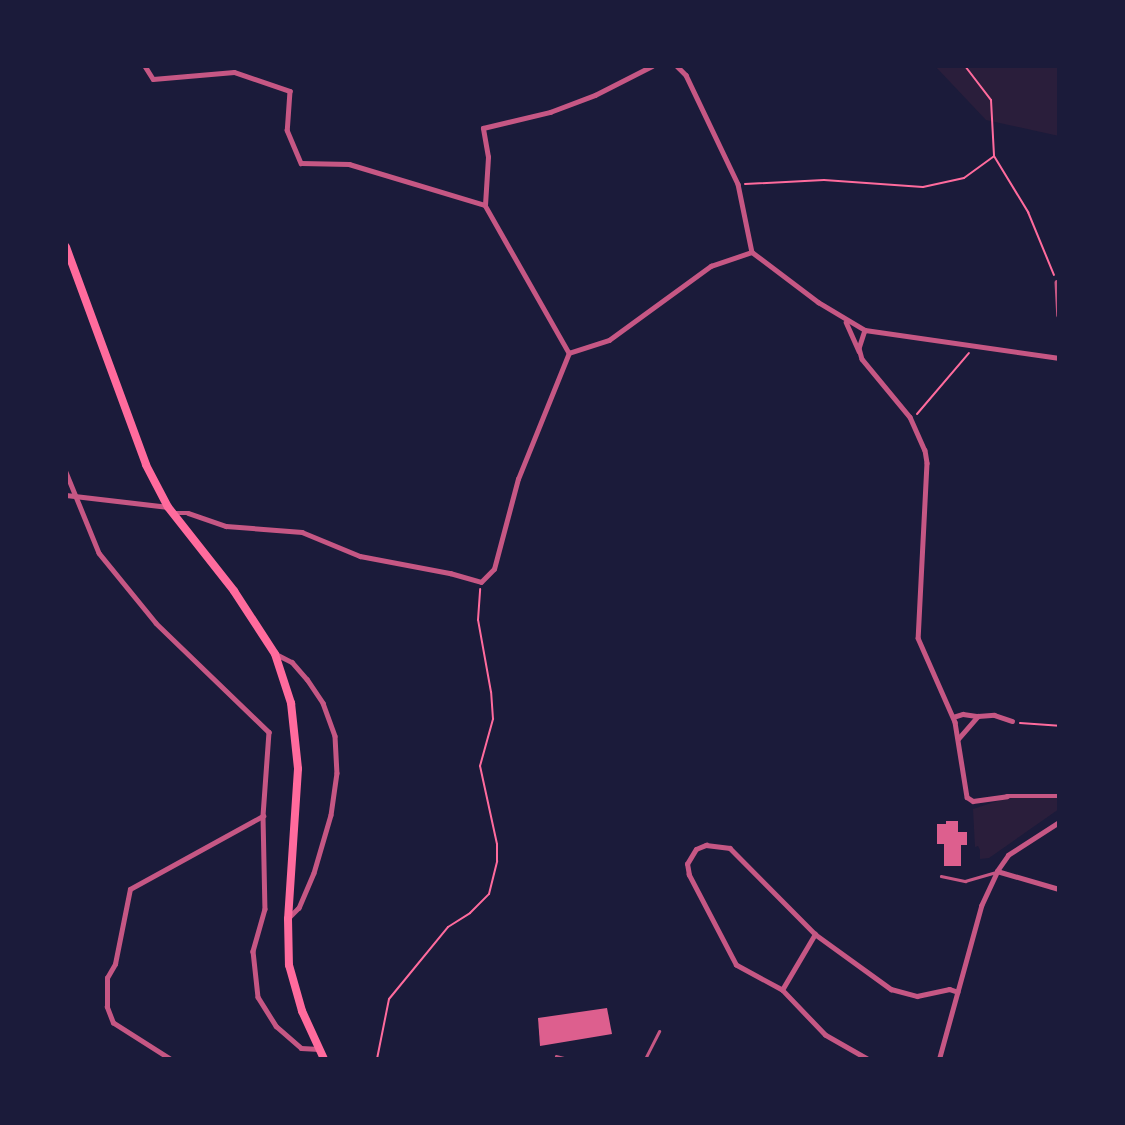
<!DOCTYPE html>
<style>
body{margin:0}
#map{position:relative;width:1125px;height:1125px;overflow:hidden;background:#1b1b3a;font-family:Quicksand,sans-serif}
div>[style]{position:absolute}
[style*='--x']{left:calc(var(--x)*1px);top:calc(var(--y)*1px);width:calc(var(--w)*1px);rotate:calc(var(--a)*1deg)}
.green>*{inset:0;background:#2a1e3b}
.building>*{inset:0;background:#dd5f8e}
.path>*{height:2px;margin:-1px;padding:0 1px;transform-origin:1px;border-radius:1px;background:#ff6b9d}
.service>*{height:2.5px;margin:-1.25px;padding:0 1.25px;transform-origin:1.25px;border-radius:1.25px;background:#c65784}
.minor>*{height:4.5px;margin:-2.25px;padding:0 2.25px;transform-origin:2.25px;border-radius:2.25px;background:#c65784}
.trunk>*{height:8px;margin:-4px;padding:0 4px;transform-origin:4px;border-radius:4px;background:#ff6b9d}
span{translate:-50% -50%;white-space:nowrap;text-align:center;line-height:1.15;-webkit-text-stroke:4px #1b1b3a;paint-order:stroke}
.frame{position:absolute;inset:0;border:68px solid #1b1b3a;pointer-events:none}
</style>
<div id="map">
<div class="green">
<i style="clip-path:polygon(935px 66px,1059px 66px,1059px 136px,986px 120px)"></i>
<i style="clip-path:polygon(1010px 797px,1059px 797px,1059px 809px,989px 858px,980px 859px,980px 850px,978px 846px,975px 847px,973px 809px)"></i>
</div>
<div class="building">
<i style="clip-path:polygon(946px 821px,958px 821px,958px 832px,967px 832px,967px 845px,961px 845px,961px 866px,944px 866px,944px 844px,937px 844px,937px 824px,946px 824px)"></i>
<i style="clip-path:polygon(607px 1008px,612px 1034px,540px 1046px,538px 1018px)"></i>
</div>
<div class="path">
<i style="--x:965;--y:66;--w:43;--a:52.6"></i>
<i style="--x:991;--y:100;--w:56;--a:86.9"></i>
<i style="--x:994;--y:156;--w:66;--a:58.7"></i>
<i style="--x:1028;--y:212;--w:68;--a:67.6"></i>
<i style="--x:745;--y:184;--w:79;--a:-2.9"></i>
<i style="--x:824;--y:180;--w:99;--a:4"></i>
<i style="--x:923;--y:187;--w:42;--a:-12.4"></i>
<i style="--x:964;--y:178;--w:37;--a:-36"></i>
<i style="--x:917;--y:414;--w:80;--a:-49.6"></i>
<i style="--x:1020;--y:723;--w:39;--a:4"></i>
<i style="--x:377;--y:1059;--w:61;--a:-78.7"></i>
<i style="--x:389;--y:999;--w:93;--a:-50.7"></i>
<i style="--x:448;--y:927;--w:26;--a:-32"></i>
<i style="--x:470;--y:913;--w:27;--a:-45"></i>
<i style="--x:489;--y:894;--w:34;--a:-76"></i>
<i style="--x:497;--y:861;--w:17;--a:-90"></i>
<i style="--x:497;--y:844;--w:80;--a:-102.3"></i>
<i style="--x:480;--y:766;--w:49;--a:-74.5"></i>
<i style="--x:493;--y:719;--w:27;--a:-94"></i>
<i style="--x:491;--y:692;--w:73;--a:-100.2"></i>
<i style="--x:478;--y:620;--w:31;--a:-86"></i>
</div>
<div class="service">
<i style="--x:941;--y:876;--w:25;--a:12"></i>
<i style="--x:965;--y:881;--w:32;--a:-16"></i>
<i style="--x:556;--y:1056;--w:12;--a:14"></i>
<i style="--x:645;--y:1059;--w:31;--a:-63"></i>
</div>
<div class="minor">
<i style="--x:145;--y:66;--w:15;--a:58"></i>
<i style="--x:153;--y:79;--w:81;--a:-4.9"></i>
<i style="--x:234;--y:72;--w:59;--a:18.7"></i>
<i style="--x:290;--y:91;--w:39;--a:94"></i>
<i style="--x:287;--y:130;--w:36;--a:67"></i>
<i style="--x:301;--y:163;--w:48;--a:1.2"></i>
<i style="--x:349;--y:164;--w:142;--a:16.8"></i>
<i style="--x:485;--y:205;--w:170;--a:60.4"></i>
<i style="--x:677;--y:66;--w:13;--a:45"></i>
<i style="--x:686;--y:75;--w:121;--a:64.5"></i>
<i style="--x:738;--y:184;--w:69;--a:78.4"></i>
<i style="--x:485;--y:205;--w:48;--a:-86.4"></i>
<i style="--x:488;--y:157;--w:29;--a:-100"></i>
<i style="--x:483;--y:128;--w:69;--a:-13.4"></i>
<i style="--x:550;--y:112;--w:48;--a:-20.7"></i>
<i style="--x:595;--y:95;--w:64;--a:-27"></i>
<i style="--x:1057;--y:282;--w:33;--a:87"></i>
<i style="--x:846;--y:322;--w:32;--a:66"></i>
<i style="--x:865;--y:330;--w:19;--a:108"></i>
<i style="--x:859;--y:348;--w:11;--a:75"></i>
<i style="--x:862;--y:359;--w:75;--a:50.4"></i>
<i style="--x:910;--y:417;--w:36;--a:66"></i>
<i style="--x:925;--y:450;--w:13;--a:81"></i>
<i style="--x:927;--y:463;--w:175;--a:92.9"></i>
<i style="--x:918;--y:638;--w:92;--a:66.2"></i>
<i style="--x:955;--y:722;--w:76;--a:80.9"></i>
<i style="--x:967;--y:797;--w:7;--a:34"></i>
<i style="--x:973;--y:801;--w:34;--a:-8"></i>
<i style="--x:1007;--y:796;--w:52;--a:0"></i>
<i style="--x:66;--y:472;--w:87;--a:67.8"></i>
<i style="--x:99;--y:553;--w:90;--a:50.8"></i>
<i style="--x:156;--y:623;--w:157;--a:44"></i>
<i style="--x:269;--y:732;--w:84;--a:94.1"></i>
<i style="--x:263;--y:816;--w:93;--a:88.8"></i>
<i style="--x:265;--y:909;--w:44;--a:105.9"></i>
<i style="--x:253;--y:951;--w:46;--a:83.8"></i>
<i style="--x:258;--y:997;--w:34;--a:58"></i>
<i style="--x:276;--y:1026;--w:33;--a:41"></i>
<i style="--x:301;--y:1048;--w:18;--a:3"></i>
<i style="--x:66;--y:495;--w:103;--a:6.7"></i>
<i style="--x:172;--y:513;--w:16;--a:0"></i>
<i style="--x:188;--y:513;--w:40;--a:18.9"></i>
<i style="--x:226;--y:526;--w:76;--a:4.5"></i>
<i style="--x:302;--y:532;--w:63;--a:22.5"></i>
<i style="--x:360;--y:556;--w:92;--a:10.7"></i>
<i style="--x:450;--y:573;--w:32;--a:16"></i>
<i style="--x:481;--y:582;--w:18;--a:-45"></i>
<i style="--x:494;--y:569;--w:93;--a:-75.1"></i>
<i style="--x:518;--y:479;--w:136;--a:-68"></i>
<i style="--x:569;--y:353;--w:42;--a:-18"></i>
<i style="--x:609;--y:340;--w:126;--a:-36"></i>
<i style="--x:711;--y:266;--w:43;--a:-18.9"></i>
<i style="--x:752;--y:252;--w:83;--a:37.1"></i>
<i style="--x:818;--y:302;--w:55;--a:30.8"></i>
<i style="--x:865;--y:330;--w:196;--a:8.2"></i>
<i style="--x:276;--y:654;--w:18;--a:27"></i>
<i style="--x:292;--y:662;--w:23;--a:49"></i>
<i style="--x:307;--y:679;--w:29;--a:56"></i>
<i style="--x:323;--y:703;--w:35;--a:70"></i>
<i style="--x:335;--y:736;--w:37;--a:87"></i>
<i style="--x:337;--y:773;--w:42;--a:98.1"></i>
<i style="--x:331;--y:815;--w:60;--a:106.3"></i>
<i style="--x:314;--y:873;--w:38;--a:113"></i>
<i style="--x:299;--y:908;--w:14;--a:135"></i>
<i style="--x:953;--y:717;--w:10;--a:-17"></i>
<i style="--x:963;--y:714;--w:15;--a:8"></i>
<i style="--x:958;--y:739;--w:30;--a:-49"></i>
<i style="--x:978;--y:716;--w:16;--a:-4"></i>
<i style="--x:994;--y:715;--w:19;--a:18"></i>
<i style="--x:997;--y:871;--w:65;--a:16.2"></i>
<i style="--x:782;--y:990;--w:65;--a:-59.5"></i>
<i style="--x:170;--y:1059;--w:67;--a:-147.7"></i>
<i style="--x:113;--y:1023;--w:17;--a:-111"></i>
<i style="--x:107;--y:1007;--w:29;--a:-90"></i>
<i style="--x:107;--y:978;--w:16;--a:-60"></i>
<i style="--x:115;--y:964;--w:76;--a:-78.7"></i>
<i style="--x:130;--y:889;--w:152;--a:-28.8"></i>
<i style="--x:867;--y:1059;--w:48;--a:-150.3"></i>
<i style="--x:825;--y:1035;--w:62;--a:-133.7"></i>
<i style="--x:782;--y:990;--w:52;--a:-151.5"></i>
<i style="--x:736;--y:965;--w:102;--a:-117.6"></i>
<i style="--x:689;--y:875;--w:11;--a:-100"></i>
<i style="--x:687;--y:864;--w:17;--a:-59"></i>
<i style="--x:696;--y:849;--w:11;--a:-22"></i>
<i style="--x:706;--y:845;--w:24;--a:7"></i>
<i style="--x:730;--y:848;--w:121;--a:45.3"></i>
<i style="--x:815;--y:934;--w:94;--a:35.9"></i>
<i style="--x:891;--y:989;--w:27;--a:15"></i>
<i style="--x:917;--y:996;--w:33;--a:-12"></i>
<i style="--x:949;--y:989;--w:9;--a:18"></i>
<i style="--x:939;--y:1059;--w:159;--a:-74.6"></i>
<i style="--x:981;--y:906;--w:38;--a:-65"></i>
<i style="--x:997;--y:871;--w:19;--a:-55"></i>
<i style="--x:1008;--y:855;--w:61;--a:-32.9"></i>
</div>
<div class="trunk">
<i style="--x:66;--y:247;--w:232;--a:69.8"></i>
<i style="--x:146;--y:465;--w:47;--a:62.4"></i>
<i style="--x:168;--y:507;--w:107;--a:51.8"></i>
<i style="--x:234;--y:591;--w:75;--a:56.9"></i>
<i style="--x:275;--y:654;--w:52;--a:71.9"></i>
<i style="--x:291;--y:703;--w:66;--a:83.9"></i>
<i style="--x:298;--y:769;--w:150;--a:93.8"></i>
<i style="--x:288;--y:919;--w:46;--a:88.8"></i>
<i style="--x:289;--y:965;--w:48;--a:74.2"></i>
<i style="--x:302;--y:1011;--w:53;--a:65.4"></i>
</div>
<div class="frame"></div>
</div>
